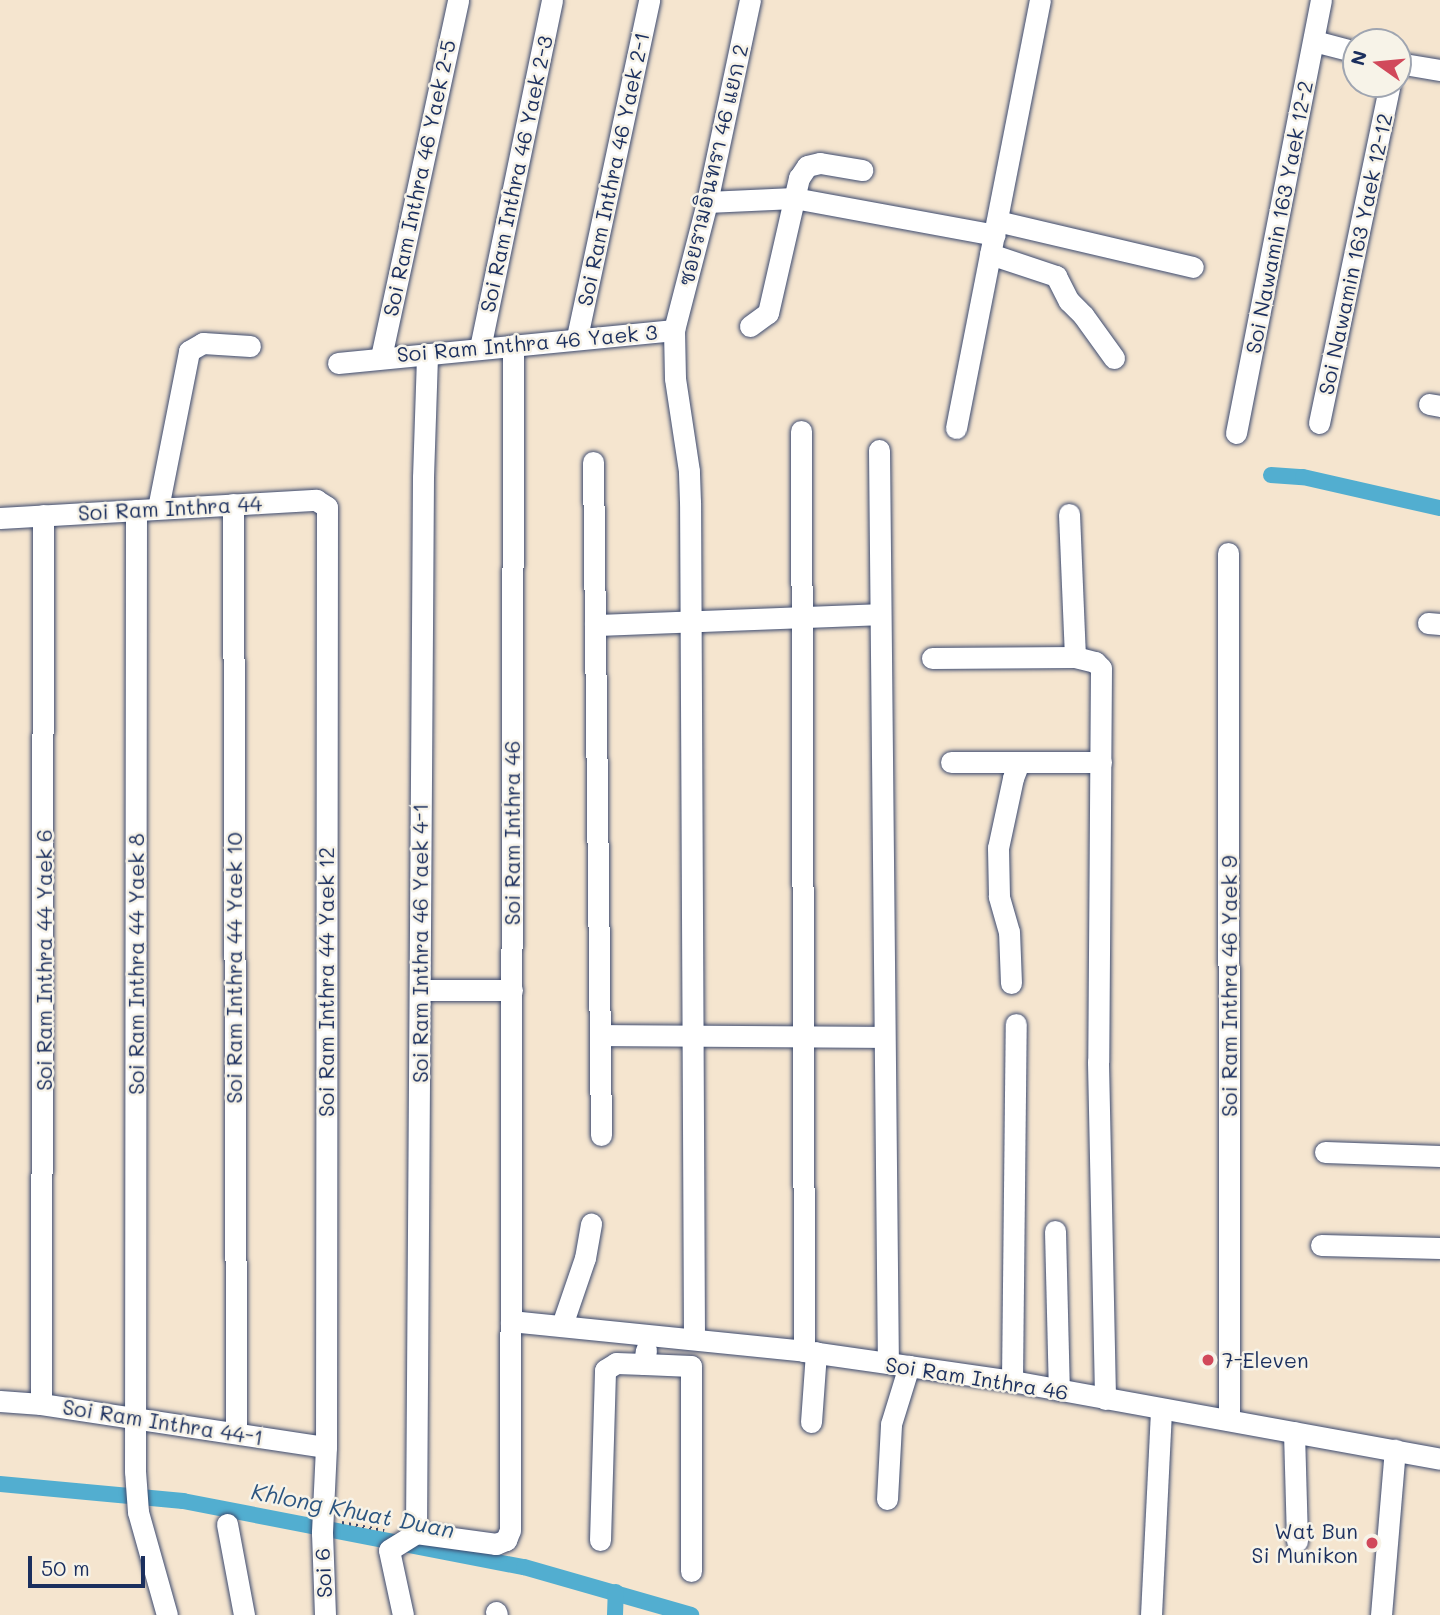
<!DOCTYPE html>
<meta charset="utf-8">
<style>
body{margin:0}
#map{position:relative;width:1440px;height:1615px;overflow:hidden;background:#f5e5cf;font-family:Mali,"Playpen Sans Thai",sans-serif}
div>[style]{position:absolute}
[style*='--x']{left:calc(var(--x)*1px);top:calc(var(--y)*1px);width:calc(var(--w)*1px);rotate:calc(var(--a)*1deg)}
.canal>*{height:16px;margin:-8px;padding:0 8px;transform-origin:8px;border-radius:8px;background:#52aed0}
.path>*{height:2.5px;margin-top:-1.25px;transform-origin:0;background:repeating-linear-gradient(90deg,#3c4a6f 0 2px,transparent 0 7px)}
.roads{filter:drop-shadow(0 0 2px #3c4a6f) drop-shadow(0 0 2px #3c4a6f)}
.minor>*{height:21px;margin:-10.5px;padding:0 10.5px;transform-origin:10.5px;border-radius:10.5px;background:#fff}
.dots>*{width:19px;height:19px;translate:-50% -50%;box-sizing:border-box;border:4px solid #f7f3e8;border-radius:50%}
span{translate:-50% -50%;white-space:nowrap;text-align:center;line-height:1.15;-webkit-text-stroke:5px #f7f3e8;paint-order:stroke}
.street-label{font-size:21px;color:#1b2f5e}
.poi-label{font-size:21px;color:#1b2f5e}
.left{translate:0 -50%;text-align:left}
.right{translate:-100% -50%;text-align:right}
.water-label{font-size:23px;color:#2c5580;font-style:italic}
.north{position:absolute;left:1342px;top:28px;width:70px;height:70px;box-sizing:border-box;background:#f7f3e8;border:2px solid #9fa5b1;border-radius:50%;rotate:285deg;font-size:19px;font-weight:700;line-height:28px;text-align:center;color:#1b2f5e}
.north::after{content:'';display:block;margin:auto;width:24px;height:32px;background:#d1495b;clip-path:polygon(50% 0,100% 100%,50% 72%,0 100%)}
.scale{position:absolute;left:28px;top:1556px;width:117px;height:32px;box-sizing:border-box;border:4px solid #1b2f5e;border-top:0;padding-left:9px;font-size:21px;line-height:24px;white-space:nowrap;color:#1b2f5e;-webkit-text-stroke:5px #f7f3e8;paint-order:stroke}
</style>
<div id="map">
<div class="canal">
<i style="--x:1271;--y:475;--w:32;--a:4"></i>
<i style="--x:1303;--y:477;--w:140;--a:12.8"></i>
<i style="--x:0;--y:1484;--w:184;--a:5.3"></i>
<i style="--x:183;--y:1501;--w:347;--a:11"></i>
<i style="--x:524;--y:1567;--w:174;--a:16"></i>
<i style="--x:615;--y:1615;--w:23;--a:-88"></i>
</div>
<div class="path">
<i style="--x:342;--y:1522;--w:43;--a:10.8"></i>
</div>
<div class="roads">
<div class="minor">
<i style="--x:1314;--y:41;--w:43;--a:14.7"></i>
<i style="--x:1398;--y:63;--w:43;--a:9.5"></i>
<i style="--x:707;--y:202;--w:87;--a:-2.6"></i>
<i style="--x:794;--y:198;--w:204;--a:10.4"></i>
<i style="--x:997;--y:221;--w:201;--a:13.2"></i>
<i style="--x:990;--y:254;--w:70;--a:18.4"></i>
<i style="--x:1056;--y:276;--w:28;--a:63"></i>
<i style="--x:1069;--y:301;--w:20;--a:45"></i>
<i style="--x:1083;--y:315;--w:53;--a:54.2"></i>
<i style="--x:750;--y:326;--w:22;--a:-36"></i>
<i style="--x:768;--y:313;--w:139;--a:-77.1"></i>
<i style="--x:799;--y:178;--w:14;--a:-56"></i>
<i style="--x:807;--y:166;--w:13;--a:-13"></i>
<i style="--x:820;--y:163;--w:43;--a:9.5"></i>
<i style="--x:577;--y:337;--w:345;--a:-77.9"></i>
<i style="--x:480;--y:348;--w:355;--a:-78.3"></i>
<i style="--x:381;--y:357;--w:365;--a:-77.8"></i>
<i style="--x:338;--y:363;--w:338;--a:-5.6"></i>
<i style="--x:1429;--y:404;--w:11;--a:10"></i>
<i style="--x:1319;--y:423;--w:346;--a:-78.2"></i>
<i style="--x:956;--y:428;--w:436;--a:-78.9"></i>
<i style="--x:801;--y:431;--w:920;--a:89.81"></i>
<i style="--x:1236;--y:433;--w:441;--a:-78.9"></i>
<i style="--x:879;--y:450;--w:913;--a:89.44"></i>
<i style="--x:593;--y:462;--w:673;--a:89.32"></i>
<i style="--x:233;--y:504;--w:929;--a:89.81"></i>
<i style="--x:158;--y:508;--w:160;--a:-78.8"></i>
<i style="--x:189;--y:351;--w:16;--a:-30"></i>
<i style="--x:203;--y:343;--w:47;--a:3.7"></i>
<i style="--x:136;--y:510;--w:961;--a:90.06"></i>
<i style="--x:135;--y:1471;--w:41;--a:85.8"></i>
<i style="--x:138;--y:1512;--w:107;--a:74.3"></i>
<i style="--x:1069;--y:514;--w:143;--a:87.6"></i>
<i style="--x:0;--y:518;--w:317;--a:-3.3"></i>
<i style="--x:316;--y:500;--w:13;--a:32"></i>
<i style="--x:327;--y:507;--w:940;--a:90.06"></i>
<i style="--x:326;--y:1447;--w:86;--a:92.7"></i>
<i style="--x:322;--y:1533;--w:82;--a:87.9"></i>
<i style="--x:1228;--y:553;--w:867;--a:89.93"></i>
<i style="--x:1428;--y:623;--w:12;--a:5"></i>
<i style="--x:595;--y:625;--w:285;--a:-2.2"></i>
<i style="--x:932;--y:658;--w:143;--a:-0.4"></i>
<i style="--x:1075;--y:657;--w:21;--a:14"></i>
<i style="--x:1095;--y:662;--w:8;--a:45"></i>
<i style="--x:1101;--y:668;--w:394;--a:90.4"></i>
<i style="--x:1098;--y:1062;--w:337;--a:88.8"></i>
<i style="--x:951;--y:762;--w:150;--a:0"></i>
<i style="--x:1011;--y:983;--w:51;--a:-92.2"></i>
<i style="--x:1009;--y:932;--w:37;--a:-106"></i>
<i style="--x:999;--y:896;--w:48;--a:-91.2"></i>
<i style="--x:998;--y:848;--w:72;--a:-77.9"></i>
<i style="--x:1013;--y:778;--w:17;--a:-69"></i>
<i style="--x:421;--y:990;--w:91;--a:0"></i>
<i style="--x:601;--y:1035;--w:282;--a:0.4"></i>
<i style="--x:1325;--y:1152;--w:115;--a:2"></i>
<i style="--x:1055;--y:1231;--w:159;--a:88.6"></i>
<i style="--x:1321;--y:1245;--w:119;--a:1.4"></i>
<i style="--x:511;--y:1321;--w:295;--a:5.8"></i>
<i style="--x:804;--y:1351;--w:210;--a:8.2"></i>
<i style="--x:1012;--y:1381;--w:435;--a:10.3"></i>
<i style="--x:562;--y:1325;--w:71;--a:-71.1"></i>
<i style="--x:585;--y:1258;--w:35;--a:-80"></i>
<i style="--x:694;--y:1338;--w:836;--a:-90.27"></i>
<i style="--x:690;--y:502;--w:31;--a:-92"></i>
<i style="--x:689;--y:471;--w:94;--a:-98.6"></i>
<i style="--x:675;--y:378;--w:48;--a:-91.2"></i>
<i style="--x:674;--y:330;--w:132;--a:-75.5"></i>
<i style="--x:707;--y:202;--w:207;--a:-78"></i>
<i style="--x:644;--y:1364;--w:47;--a:2.4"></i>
<i style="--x:691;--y:1366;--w:205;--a:90"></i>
<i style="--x:1012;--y:1381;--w:357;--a:-89.4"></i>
<i style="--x:0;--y:1401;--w:41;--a:4.2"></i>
<i style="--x:41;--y:1404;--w:288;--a:8.6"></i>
<i style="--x:41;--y:1404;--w:889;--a:-89.87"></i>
<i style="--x:811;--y:1422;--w:70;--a:-85.9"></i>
<i style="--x:1294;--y:1432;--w:109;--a:88.4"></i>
<i style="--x:887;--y:1499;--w:75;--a:-86.9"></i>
<i style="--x:891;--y:1424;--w:61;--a:-72.8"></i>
<i style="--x:227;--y:1524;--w:93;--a:79.4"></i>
<i style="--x:416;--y:1533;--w:1056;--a:-89.62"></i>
<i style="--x:423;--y:477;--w:123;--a:-88.1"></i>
<i style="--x:600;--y:1540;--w:170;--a:-88.3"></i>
<i style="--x:605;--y:1370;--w:13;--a:-32"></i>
<i style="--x:616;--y:1363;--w:28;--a:2"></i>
<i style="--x:644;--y:1364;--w:14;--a:-82"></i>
<i style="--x:496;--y:1612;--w:3;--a:72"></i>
<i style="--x:403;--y:1615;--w:66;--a:-102.2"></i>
<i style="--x:389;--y:1550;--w:32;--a:-32"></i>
<i style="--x:416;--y:1533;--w:81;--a:7.8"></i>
<i style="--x:496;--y:1544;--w:11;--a:-22"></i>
<i style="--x:506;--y:1540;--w:11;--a:-68"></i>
<i style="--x:510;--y:1530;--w:1185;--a:-89.85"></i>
<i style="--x:1151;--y:1615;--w:206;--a:-87.2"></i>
<i style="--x:1381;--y:1615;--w:166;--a:-85.2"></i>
</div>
</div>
<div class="dots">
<i style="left:1208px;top:1360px;background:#d1495b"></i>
<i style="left:1372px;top:1543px;background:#d1495b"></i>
</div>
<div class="street-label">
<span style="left:713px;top:165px;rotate:-77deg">ซอยรามอินทรา 46 แยก 2</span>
<span style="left:613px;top:169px;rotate:-78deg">Soi Ram Inthra 46 Yaek 2-1</span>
<span style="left:516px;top:174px;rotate:-78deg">Soi Ram Inthra 46 Yaek 2-3</span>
<span style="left:419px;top:178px;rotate:-78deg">Soi Ram Inthra 46 Yaek 2-5</span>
<span style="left:1279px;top:217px;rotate:-79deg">Soi Nawamin 163 Yaek 12-2</span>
<span style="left:1355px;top:254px;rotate:-78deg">Soi Nawamin 163 Yaek 12-12</span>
<span style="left:527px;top:343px;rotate:-5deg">Soi Ram Inthra 46 Yaek 3</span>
<span style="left:170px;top:508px;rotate:-3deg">Soi Ram Inthra 44</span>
<span style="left:512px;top:833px;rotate:-90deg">Soi Ram Inthra 46</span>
<span style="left:420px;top:943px;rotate:-90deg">Soi Ram Inthra 46 Yaek 4-1</span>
<span style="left:44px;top:960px;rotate:-90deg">Soi Ram Inthra 44 Yaek 6</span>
<span style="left:136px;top:964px;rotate:-90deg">Soi Ram Inthra 44 Yaek 8</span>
<span style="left:234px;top:968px;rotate:-90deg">Soi Ram Inthra 44 Yaek 10</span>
<span style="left:326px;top:982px;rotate:-90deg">Soi Ram Inthra 44 Yaek 12</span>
<span style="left:1229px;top:986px;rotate:-90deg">Soi Ram Inthra 46 Yaek 9</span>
<span style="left:977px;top:1378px;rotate:9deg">Soi Ram Inthra 46</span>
<span style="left:163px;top:1422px;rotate:9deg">Soi Ram Inthra 44-1</span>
<span style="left:323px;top:1573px;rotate:-93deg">Soi 6</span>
</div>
<div class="poi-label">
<span class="left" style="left:1222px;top:1360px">7-Eleven</span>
<span class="right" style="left:1358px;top:1543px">Wat Bun<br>Si Munikon</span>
</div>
<div class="water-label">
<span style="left:353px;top:1510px;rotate:11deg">Khlong Khuat Duan</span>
</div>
<div class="north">N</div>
<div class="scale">50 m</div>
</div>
